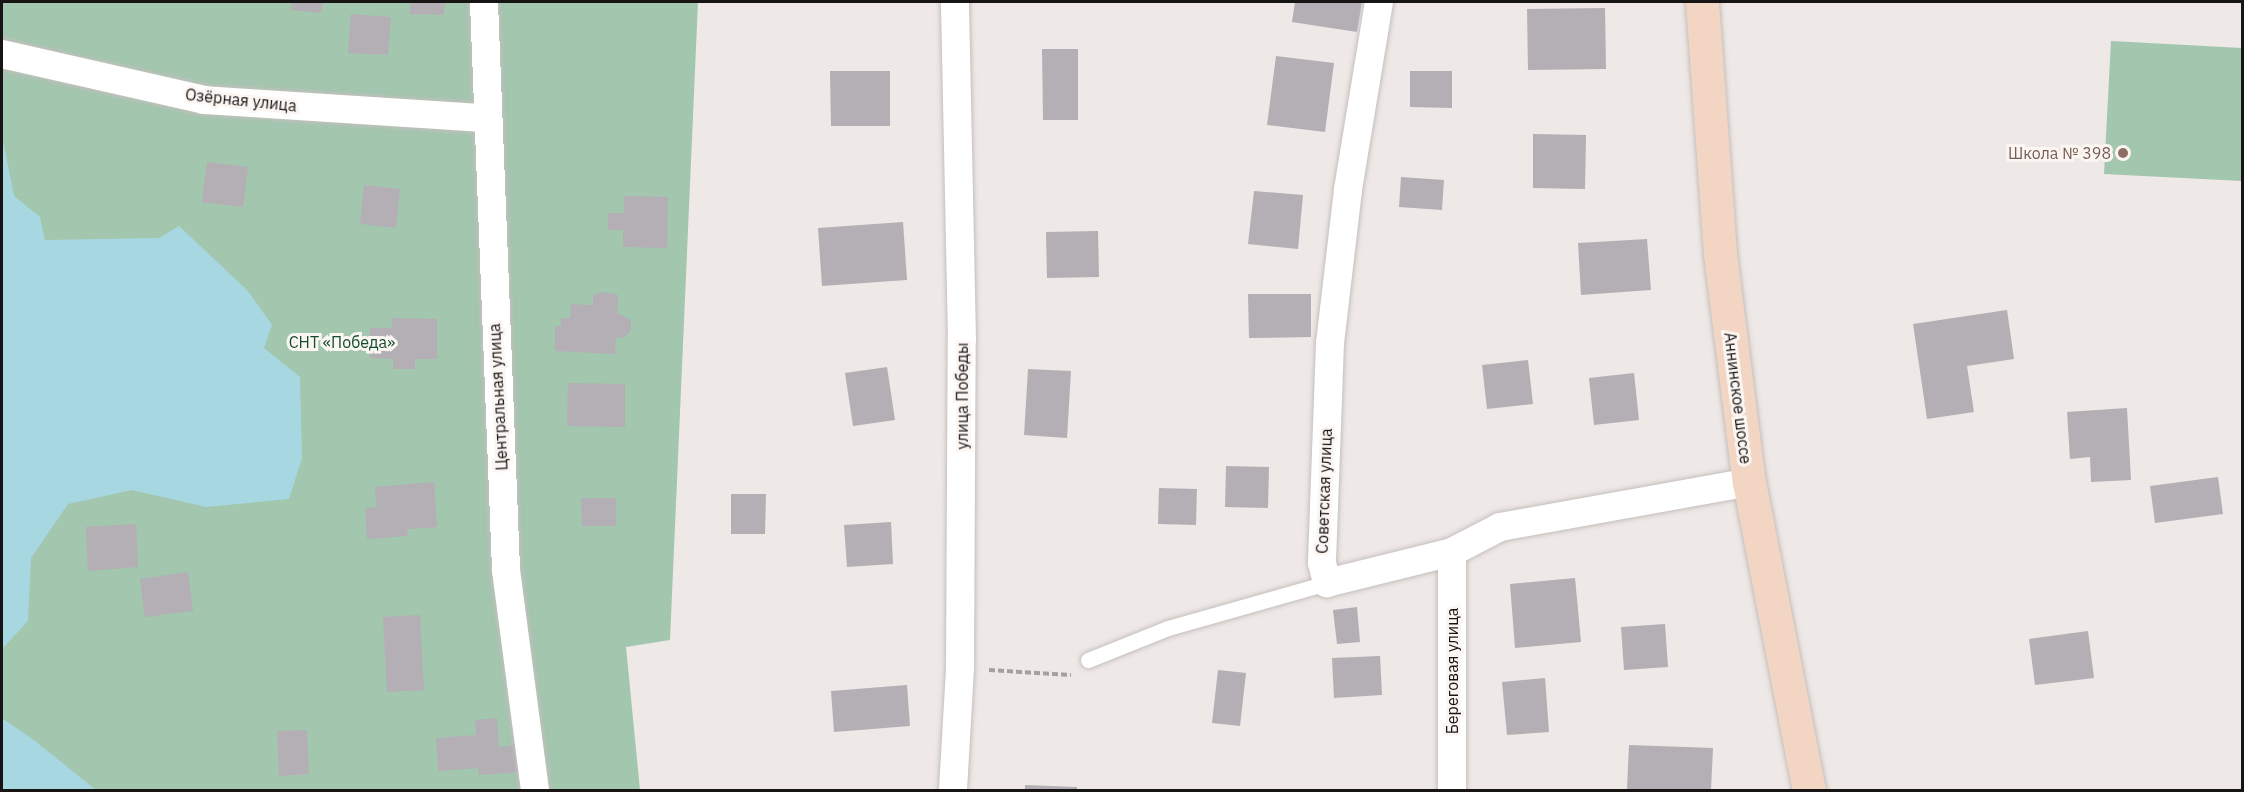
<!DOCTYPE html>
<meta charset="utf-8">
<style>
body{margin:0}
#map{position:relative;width:2244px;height:792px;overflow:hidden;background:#eee8e6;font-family:"IBM Plex Sans",sans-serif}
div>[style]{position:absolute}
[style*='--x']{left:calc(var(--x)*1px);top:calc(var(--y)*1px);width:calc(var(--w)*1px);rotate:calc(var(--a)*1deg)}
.green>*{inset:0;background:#a3c6af}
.water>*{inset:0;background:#a7d7e0}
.building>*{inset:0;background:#b3afb4}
.path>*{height:4px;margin-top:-2px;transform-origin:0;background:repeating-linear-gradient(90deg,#a5a09e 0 6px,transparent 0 9px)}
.roads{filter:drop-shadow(0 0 2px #c4bfbc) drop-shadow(0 0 2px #c4bfbc)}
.service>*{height:15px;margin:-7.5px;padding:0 7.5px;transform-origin:7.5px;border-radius:7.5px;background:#fff}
.minor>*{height:28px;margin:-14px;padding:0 14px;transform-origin:14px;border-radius:14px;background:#fff}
.secondary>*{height:33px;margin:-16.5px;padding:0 16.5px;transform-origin:16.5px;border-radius:16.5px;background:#f2d6c3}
.dots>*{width:16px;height:16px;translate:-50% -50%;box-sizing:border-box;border:3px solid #fcf6f3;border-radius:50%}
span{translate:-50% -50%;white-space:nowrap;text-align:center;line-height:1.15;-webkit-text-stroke:6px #fcf6f3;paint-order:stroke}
.street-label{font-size:16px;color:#171514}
.education-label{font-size:16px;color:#785e54}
.right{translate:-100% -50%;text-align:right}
.park-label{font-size:16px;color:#124d2e}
.frame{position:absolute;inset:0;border:3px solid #171514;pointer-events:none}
</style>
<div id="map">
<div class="green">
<i style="clip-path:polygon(2px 2px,698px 2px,670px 640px,626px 647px,640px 790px,2px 790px)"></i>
<i style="clip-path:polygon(2111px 41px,2242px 48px,2242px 181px,2104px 174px)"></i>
</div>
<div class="water">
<i style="clip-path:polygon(2px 135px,14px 196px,40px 217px,45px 240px,159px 238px,179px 226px,248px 291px,272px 325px,264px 348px,300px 377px,302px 458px,289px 499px,206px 507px,132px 490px,68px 504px,31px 558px,28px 621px,2px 649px)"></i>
<i style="clip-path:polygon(2px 718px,35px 741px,96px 790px,2px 790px)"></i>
</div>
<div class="building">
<i style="clip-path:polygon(292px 2px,323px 2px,321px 13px,291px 10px)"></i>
<i style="clip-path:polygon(410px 2px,445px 2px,444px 15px,410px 14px)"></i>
<i style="clip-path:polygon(1295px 2px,1362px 2px,1357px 32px,1292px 22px)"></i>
<i style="clip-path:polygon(1605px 8px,1606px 69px,1528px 70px,1527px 9px)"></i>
<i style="clip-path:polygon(351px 14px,391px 17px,388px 55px,348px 53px)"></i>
<i style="clip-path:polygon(1042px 49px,1078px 49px,1078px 120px,1043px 120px)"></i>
<i style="clip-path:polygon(1276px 56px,1334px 63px,1325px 132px,1267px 125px)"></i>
<i style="clip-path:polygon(830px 71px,890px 71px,890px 126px,831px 126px)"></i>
<i style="clip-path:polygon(1410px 71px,1452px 71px,1452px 108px,1410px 107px)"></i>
<i style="clip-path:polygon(1533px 134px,1586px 135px,1585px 189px,1533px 188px)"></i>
<i style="clip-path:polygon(207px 162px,248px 167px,243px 207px,202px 202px)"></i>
<i style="clip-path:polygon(1401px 177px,1444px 180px,1442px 210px,1399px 207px)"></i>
<i style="clip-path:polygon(364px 185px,400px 189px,396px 228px,360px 224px)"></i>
<i style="clip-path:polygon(1254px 191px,1303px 195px,1298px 249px,1248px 244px)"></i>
<i style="clip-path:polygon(624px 196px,668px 197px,667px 248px,623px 247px,623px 230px,608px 230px,608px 213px,624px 213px)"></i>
<i style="clip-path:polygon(903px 222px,907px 280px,822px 286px,818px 228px)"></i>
<i style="clip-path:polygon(1098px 231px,1099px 277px,1047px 278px,1046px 232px)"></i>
<i style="clip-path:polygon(1647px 239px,1651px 290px,1581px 295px,1578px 243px)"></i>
<i style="clip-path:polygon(602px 292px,618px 295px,617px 313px,631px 320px,631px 331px,623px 338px,616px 337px,615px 354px,555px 351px,555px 326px,561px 326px,561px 318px,570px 318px,571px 304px,593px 305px,593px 295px)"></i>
<i style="clip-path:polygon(1248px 294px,1311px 294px,1311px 337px,1249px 338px)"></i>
<i style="clip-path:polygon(2007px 310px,2014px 359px,1967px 366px,1974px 412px,1927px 419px,1913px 324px)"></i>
<i style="clip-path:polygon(392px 318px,437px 319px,437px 359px,415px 359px,415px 369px,393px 369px,393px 359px,370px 358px,370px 328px,392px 328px)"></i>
<i style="clip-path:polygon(1528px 360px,1533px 404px,1487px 409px,1482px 365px)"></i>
<i style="clip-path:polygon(887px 367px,895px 420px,853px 426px,845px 373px)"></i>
<i style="clip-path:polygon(1028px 369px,1071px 371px,1067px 438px,1024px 435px)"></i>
<i style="clip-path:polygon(1634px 373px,1639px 420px,1594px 425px,1589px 378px)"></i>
<i style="clip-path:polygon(568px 383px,625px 384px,625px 427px,567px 426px)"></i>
<i style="clip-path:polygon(2127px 408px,2131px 480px,2091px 482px,2090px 457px,2070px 459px,2067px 412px)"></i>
<i style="clip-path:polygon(1226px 466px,1269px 467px,1268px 508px,1225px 507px)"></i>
<i style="clip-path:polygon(2218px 477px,2223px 514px,2155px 523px,2150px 486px)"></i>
<i style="clip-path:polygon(434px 482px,437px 527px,407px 529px,408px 536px,367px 539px,365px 508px,377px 507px,375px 487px)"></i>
<i style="clip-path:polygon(1159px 488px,1197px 489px,1196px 525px,1158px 524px)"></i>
<i style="clip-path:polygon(731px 494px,766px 494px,765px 534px,731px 534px)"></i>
<i style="clip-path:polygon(581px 498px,616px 498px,616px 526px,582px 526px)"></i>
<i style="clip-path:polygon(891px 522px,893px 564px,847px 567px,844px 525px)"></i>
<i style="clip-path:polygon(136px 524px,138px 567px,88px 571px,86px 527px)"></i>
<i style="clip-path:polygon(188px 572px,193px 611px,145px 617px,140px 579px)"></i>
<i style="clip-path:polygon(1575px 578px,1581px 642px,1515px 648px,1510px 584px)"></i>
<i style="clip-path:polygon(1357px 607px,1360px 642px,1337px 644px,1333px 610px)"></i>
<i style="clip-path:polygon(420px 615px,424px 690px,387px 692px,383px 617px)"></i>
<i style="clip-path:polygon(1665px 624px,1668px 667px,1624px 670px,1621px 627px)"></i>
<i style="clip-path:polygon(2088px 631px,2094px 678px,2035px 685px,2029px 639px)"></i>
<i style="clip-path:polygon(1380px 656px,1382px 695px,1334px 698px,1332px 658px)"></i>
<i style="clip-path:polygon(1218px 670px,1246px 673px,1240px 726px,1212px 723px)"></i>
<i style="clip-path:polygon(1545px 678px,1549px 732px,1507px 735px,1502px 682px)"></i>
<i style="clip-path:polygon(907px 685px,910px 726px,834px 732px,831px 691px)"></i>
<i style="clip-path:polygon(497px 718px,499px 747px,519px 745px,523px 772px,479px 775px,478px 768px,438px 771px,436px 738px,476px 735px,475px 720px)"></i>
<i style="clip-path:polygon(307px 730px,309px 774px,279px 776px,277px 731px)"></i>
<i style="clip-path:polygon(1629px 745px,1713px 748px,1711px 790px,1627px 789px)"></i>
<i style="clip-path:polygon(1025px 785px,1077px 787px,1077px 790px,1025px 790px)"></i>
</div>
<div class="path">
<i style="--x:989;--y:670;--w:82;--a:3.5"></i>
</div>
<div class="roads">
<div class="service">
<i style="--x:1088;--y:660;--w:86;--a:-21.8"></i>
<i style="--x:1168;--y:628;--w:165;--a:-15.8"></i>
</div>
<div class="minor">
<i style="--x:484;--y:2;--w:568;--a:87.78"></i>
<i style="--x:506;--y:570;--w:222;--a:82.5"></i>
<i style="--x:1379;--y:2;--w:191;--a:99.4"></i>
<i style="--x:1348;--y:190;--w:154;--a:96.7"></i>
<i style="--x:1330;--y:343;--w:220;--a:92.1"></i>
<i style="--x:1322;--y:563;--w:21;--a:76"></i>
<i style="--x:1327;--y:583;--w:129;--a:-13.9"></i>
<i style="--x:1452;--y:552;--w:54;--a:-27.5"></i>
<i style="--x:1500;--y:527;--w:253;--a:-10.2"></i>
<i style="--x:2;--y:54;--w:207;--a:12.8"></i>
<i style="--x:204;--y:100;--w:282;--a:3.7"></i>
<i style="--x:953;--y:790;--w:122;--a:-86.7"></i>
<i style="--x:960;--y:668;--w:329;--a:-89.7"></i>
<i style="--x:962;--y:339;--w:337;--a:-91.2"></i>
<i style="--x:1452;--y:790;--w:238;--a:-90"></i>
</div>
<div class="secondary">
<i style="--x:1702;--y:2;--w:253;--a:85.9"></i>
<i style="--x:1720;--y:254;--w:230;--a:82.8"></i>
<i style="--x:1749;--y:482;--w:314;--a:79"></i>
</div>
</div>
<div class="dots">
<i style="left:2123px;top:153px;background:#8d6e63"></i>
</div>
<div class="street-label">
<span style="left:241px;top:100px;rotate:6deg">Озёрная улица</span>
<span style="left:962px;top:396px;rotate:-90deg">улица Победы</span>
<span style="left:498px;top:397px;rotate:-93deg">Центральная улица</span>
<span style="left:1738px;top:398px;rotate:83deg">Аннинское шоссе</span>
<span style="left:1324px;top:491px;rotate:-88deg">Советская улица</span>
<span style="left:1452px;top:671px;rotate:-90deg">Береговая улица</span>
</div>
<div class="education-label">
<span class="right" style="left:2111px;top:153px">Школа № 398</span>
</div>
<div class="park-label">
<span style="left:342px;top:342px">СНТ «Победа»</span>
</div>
<div class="frame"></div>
</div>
